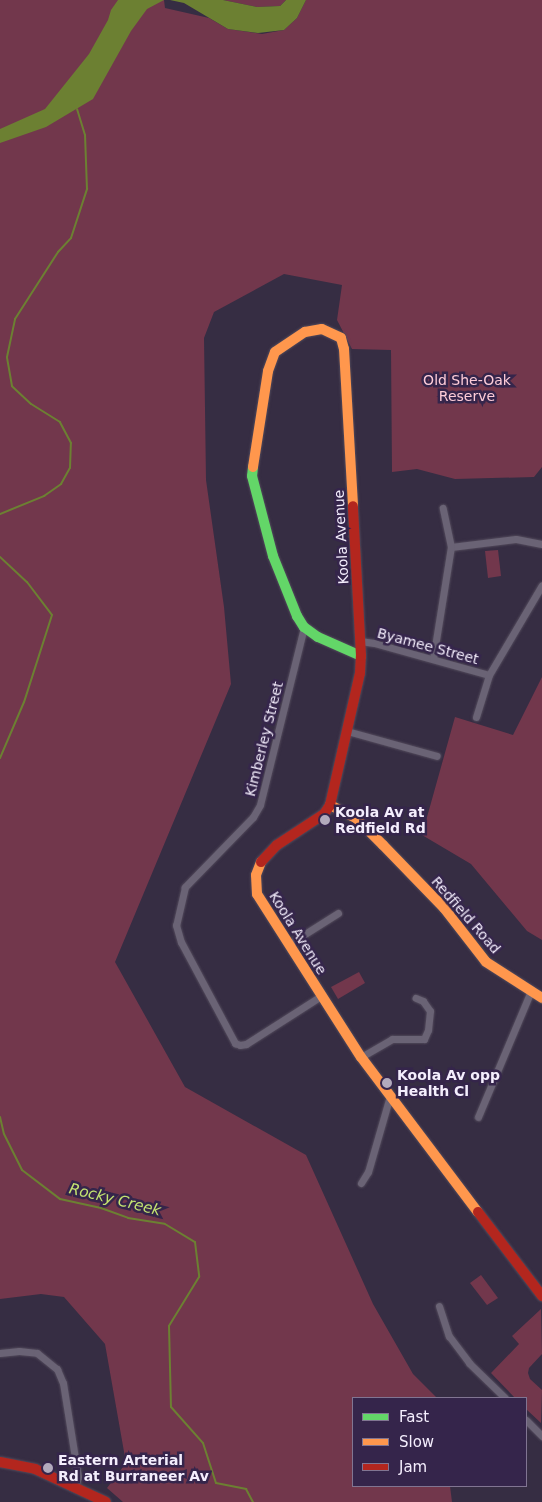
<!DOCTYPE html>
<style>
body{margin:0}
#map{position:relative;width:542px;height:1502px;overflow:hidden;background:#362d43;font-family:"DejaVu Sans",sans-serif}
div>[style]{position:absolute}
[style*='--x']{left:calc(var(--x)*1px);top:calc(var(--y)*1px);width:calc(var(--w)*1px);rotate:calc(var(--a)*1deg)}
.green>*{inset:0;background:#72374c}
.water>*{inset:0;background:#6c8032}
.stream>*{height:2px;margin:-1px;padding:0 1px;transform-origin:1px;border-radius:1px;background:#6c8032}
.roads{filter:drop-shadow(0 0 1px #524a5b) drop-shadow(0 0 1px #524a5b)}
.street>*{height:7px;margin:-3.5px;padding:0 3.5px;transform-origin:3.5px;border-radius:3.5px;background:#6a6375}
.fast>*{height:10px;margin:-5px;padding:0 5px;transform-origin:5px;border-radius:5px;background:#63d668}
.slow>*{height:10px;margin:-5px;padding:0 5px;transform-origin:5px;border-radius:5px;background:#ff974d}
.jam>*{height:10px;margin:-5px;padding:0 5px;transform-origin:5px;border-radius:5px;background:#b3261e}
.dots>*{width:14px;height:14px;translate:-50% -50%;box-sizing:border-box;border:2px solid #35254b;border-radius:50%}
span{translate:-50% -50%;white-space:nowrap;text-align:center;line-height:1.15;-webkit-text-stroke:5px #35254b;paint-order:stroke}
.park-label{font-size:14px;color:#feccd8}
.street-label{font-size:14px;color:#f4eefd}
.poi-label{font-size:14px;color:#f4eefd;font-weight:700}
.left{translate:0 -50%;text-align:left}
.water-label{font-size:15px;color:#c4e471;font-style:italic}
.legend{position:absolute;left:352px;top:1397px;width:175px;height:90px;box-sizing:border-box;background:#35254b;border:1px solid #817592;margin:0;padding:6px 9px;list-style:none;font-size:15px;color:#f4eefd}
.legend li{display:flex;align-items:center;gap:10px;height:25px}
.legend b{width:25px;border:1px solid #817592}
</style>
<div id="map">
<div class="green">
<i style="clip-path:polygon(0 0,164px 0,165px 8px,209px 18px,228px 29px,262px 34px,284px 30px,297px 18px,306px 0,542px 0,542px 467px,534px 477px,455px 479px,417px 469px,392px 472px,391px 350px,352px 349px,337px 320px,342px 285px,284px 274px,214px 312px,204px 338px,206px 480px,224px 607px,231px 684px,115px 962px,185px 1087px,306px 1155px,373px 1304px,413px 1374px,437px 1398px,353px 1398px,353px 1486px,450px 1486px,452px 1502px,123px 1502px,107px 1488px,126px 1463px,105px 1344px,64px 1297px,41px 1294px,0 1299px)"></i>
<i style="clip-path:polygon(223px 0,286px 0,280px 6px,257px 7px)"></i>
<i style="clip-path:polygon(498px 550px,501px 576px,488px 578px,485px 551px)"></i>
<i style="clip-path:polygon(542px 677px,542px 940px,527px 931px,471px 864px,422px 835px,455px 717px,513px 735px)"></i>
<i style="clip-path:polygon(359px 972px,365px 983px,338px 999px,331px 987px)"></i>
<i style="clip-path:polygon(481px 1275px,498px 1298px,487px 1305px,470px 1283px)"></i>
<i style="clip-path:polygon(541px 1309px,542px 1354px,529px 1368px,528px 1373px,530px 1379px,542px 1390px,541px 1423px,526px 1409px,526px 1398px,515px 1398px,491px 1373px,519px 1344px,512px 1336px)"></i>
</div>
<div class="water">
<i style="clip-path:polygon(118px 0,164px 0,147px 9px,131px 31px,93px 99px,46px 127px,0 143px,0 129px,45px 109px,89px 54px,108px 20px,111px 10px)"></i>
<i style="clip-path:polygon(170px 0,223px 0,257px 7px,280px 6px,286px 0,306px 0,297px 18px,284px 30px,258px 33px,228px 29px,184px 3px)"></i>
</div>
<div class="stream">
<i style="--x:0;--y:514;--w:48;--a:-22.2"></i>
<i style="--x:44;--y:496;--w:21;--a:-35"></i>
<i style="--x:61;--y:484;--w:18;--a:-61"></i>
<i style="--x:70;--y:468;--w:25;--a:-88"></i>
<i style="--x:71;--y:443;--w:24;--a:-118"></i>
<i style="--x:60;--y:422;--w:34;--a:-148"></i>
<i style="--x:31;--y:404;--w:26;--a:-137"></i>
<i style="--x:12;--y:386;--w:29;--a:-100"></i>
<i style="--x:7;--y:357;--w:39;--a:-78"></i>
<i style="--x:15;--y:319;--w:80;--a:-57.3"></i>
<i style="--x:58;--y:252;--w:19;--a:-47"></i>
<i style="--x:71;--y:238;--w:52;--a:-71.9"></i>
<i style="--x:87;--y:189;--w:54;--a:-92.1"></i>
<i style="--x:85;--y:135;--w:27;--a:-107"></i>
<i style="--x:0;--y:557;--w:37;--a:43"></i>
<i style="--x:27;--y:582;--w:41;--a:52.9"></i>
<i style="--x:52;--y:615;--w:91;--a:107.8"></i>
<i style="--x:24;--y:702;--w:61;--a:113.2"></i>
<i style="--x:0;--y:1117;--w:17;--a:77"></i>
<i style="--x:4;--y:1134;--w:40;--a:63.4"></i>
<i style="--x:22;--y:1170;--w:48;--a:37.3"></i>
<i style="--x:60;--y:1199;--w:42;--a:12.4"></i>
<i style="--x:101;--y:1208;--w:29;--a:20"></i>
<i style="--x:128;--y:1218;--w:37;--a:9"></i>
<i style="--x:165;--y:1224;--w:35;--a:31"></i>
<i style="--x:195;--y:1242;--w:35;--a:83"></i>
<i style="--x:199;--y:1277;--w:57;--a:121.5"></i>
<i style="--x:169;--y:1326;--w:81;--a:88.6"></i>
<i style="--x:171;--y:1407;--w:48;--a:48.4"></i>
<i style="--x:203;--y:1443;--w:42;--a:72"></i>
<i style="--x:216;--y:1483;--w:31;--a:11"></i>
<i style="--x:246;--y:1489;--w:15;--a:62"></i>
</div>
<div class="roads">
<div class="street">
<i style="--x:451;--y:547;--w:65;--a:-7"></i>
<i style="--x:516;--y:539;--w:26;--a:11"></i>
<i style="--x:304;--y:627;--w:183;--a:103.9"></i>
<i style="--x:260;--y:805;--w:14;--a:120"></i>
<i style="--x:253;--y:817;--w:98;--a:134.2"></i>
<i style="--x:185;--y:887;--w:39;--a:103"></i>
<i style="--x:176;--y:925;--w:18;--a:74"></i>
<i style="--x:181;--y:942;--w:115;--a:61.9"></i>
<i style="--x:235;--y:1043;--w:5;--a:22"></i>
<i style="--x:240;--y:1045;--w:6;--a:-9"></i>
<i style="--x:246;--y:1044;--w:89;--a:-32.6"></i>
<i style="--x:360;--y:641;--w:14;--a:8"></i>
<i style="--x:374;--y:643;--w:119;--a:15.5"></i>
<i style="--x:433;--y:659;--w:113;--a:-80.9"></i>
<i style="--x:451;--y:547;--w:40;--a:-102"></i>
<i style="--x:476;--y:717;--w:44;--a:-72.8"></i>
<i style="--x:489;--y:675;--w:104;--a:-59.5"></i>
<i style="--x:347;--y:731;--w:93;--a:15.5"></i>
<i style="--x:289;--y:944;--w:58;--a:-32.3"></i>
<i style="--x:361;--y:1057;--w:36;--a:-30"></i>
<i style="--x:392;--y:1039;--w:32;--a:0"></i>
<i style="--x:424;--y:1039;--w:10;--a:-66"></i>
<i style="--x:428;--y:1030;--w:19;--a:-84"></i>
<i style="--x:430;--y:1011;--w:12;--a:-125"></i>
<i style="--x:423;--y:1001;--w:8;--a:-157"></i>
<i style="--x:478;--y:1117;--w:137;--a:-67.2"></i>
<i style="--x:361;--y:1183;--w:13;--a:-58"></i>
<i style="--x:368;--y:1172;--w:79;--a:-73.9"></i>
<i style="--x:439;--y:1306;--w:32;--a:72"></i>
<i style="--x:449;--y:1336;--w:34;--a:53"></i>
<i style="--x:469;--y:1363;--w:50;--a:44.2"></i>
<i style="--x:0;--y:1353;--w:19;--a:-6"></i>
<i style="--x:19;--y:1351;--w:18;--a:6"></i>
<i style="--x:37;--y:1353;--w:26;--a:39"></i>
<i style="--x:57;--y:1369;--w:15;--a:67"></i>
<i style="--x:63;--y:1383;--w:95;--a:80.9"></i>
<i style="--x:78;--y:1477;--w:10;--a:107"></i>
<i style="--x:526;--y:1420;--w:23;--a:45"></i>
</div>
<div class="fast">
<i style="--x:253;--y:467;--w:9;--a:96"></i>
<i style="--x:252;--y:476;--w:83;--a:75.3"></i>
<i style="--x:273;--y:556;--w:65;--a:68.2"></i>
<i style="--x:297;--y:616;--w:13;--a:58"></i>
<i style="--x:304;--y:627;--w:17;--a:36"></i>
<i style="--x:318;--y:637;--w:47;--a:23.8"></i>
</div>
<div class="slow">
<i style="--x:253;--y:467;--w:97;--a:-81.1"></i>
<i style="--x:268;--y:371;--w:20;--a:-70"></i>
<i style="--x:275;--y:352;--w:36;--a:-34"></i>
<i style="--x:305;--y:332;--w:17;--a:-10"></i>
<i style="--x:322;--y:329;--w:21;--a:25"></i>
<i style="--x:341;--y:338;--w:11;--a:75"></i>
<i style="--x:344;--y:349;--w:157;--a:86.7"></i>
<i style="--x:330;--y:805;--w:29;--a:27"></i>
<i style="--x:356;--y:818;--w:38;--a:45"></i>
<i style="--x:383;--y:845;--w:88;--a:45.9"></i>
<i style="--x:444;--y:908;--w:68;--a:52.1"></i>
<i style="--x:486;--y:962;--w:67;--a:32.7"></i>
<i style="--x:261;--y:862;--w:14;--a:111"></i>
<i style="--x:256;--y:875;--w:19;--a:87"></i>
<i style="--x:257;--y:894;--w:193;--a:57.5"></i>
<i style="--x:361;--y:1057;--w:194;--a:53"></i>
</div>
<div class="jam">
<i style="--x:261;--y:862;--w:23;--a:-47"></i>
<i style="--x:277;--y:845;--w:56;--a:-33.4"></i>
<i style="--x:324;--y:814;--w:11;--a:-56"></i>
<i style="--x:330;--y:805;--w:135;--a:-77.2"></i>
<i style="--x:360;--y:673;--w:17;--a:-87"></i>
<i style="--x:361;--y:656;--w:150;--a:-93.1"></i>
<i style="--x:478;--y:1212;--w:106;--a:52.7"></i>
<i style="--x:0;--y:1462;--w:36;--a:11"></i>
<i style="--x:35;--y:1469;--w:78;--a:24.9"></i>
</div>
</div>
<div class="dots">
<i style="left:325px;top:820px;background:#b2aabc"></i>
<i style="left:387px;top:1083px;background:#b2aabc"></i>
<i style="left:48px;top:1468px;background:#b2aabc"></i>
</div>
<div class="park-label">
<span style="left:467px;top:388px">Old She-Oak<br>Reserve</span>
</div>
<div class="street-label">
<span style="left:341px;top:537px;rotate:-93deg">Koola Avenue</span>
<span style="left:428px;top:646px;rotate:15deg">Byamee Street</span>
<span style="left:264px;top:739px;rotate:-76deg">Kimberley Street</span>
<span style="left:466px;top:915px;rotate:49deg">Redfield Road</span>
<span style="left:298px;top:933px;rotate:58deg">Koola Avenue</span>
</div>
<div class="poi-label">
<span class="left" style="left:335px;top:820px">Koola Av at<br>Redfield Rd</span>
<span class="left" style="left:397px;top:1083px">Koola Av opp<br>Health Cl</span>
<span class="left" style="left:58px;top:1468px">Eastern Arterial<br>Rd at Burraneer Av</span>
</div>
<div class="water-label">
<span style="left:115px;top:1200px;rotate:14deg">Rocky Creek</span>
</div>
<ul class="legend">
<li><b style="height:6px;background:#63d668"></b>Fast</li>
<li><b style="height:6px;background:#ff974d"></b>Slow</li>
<li><b style="height:6px;background:#b3261e"></b>Jam</li>
</ul>
</div>
